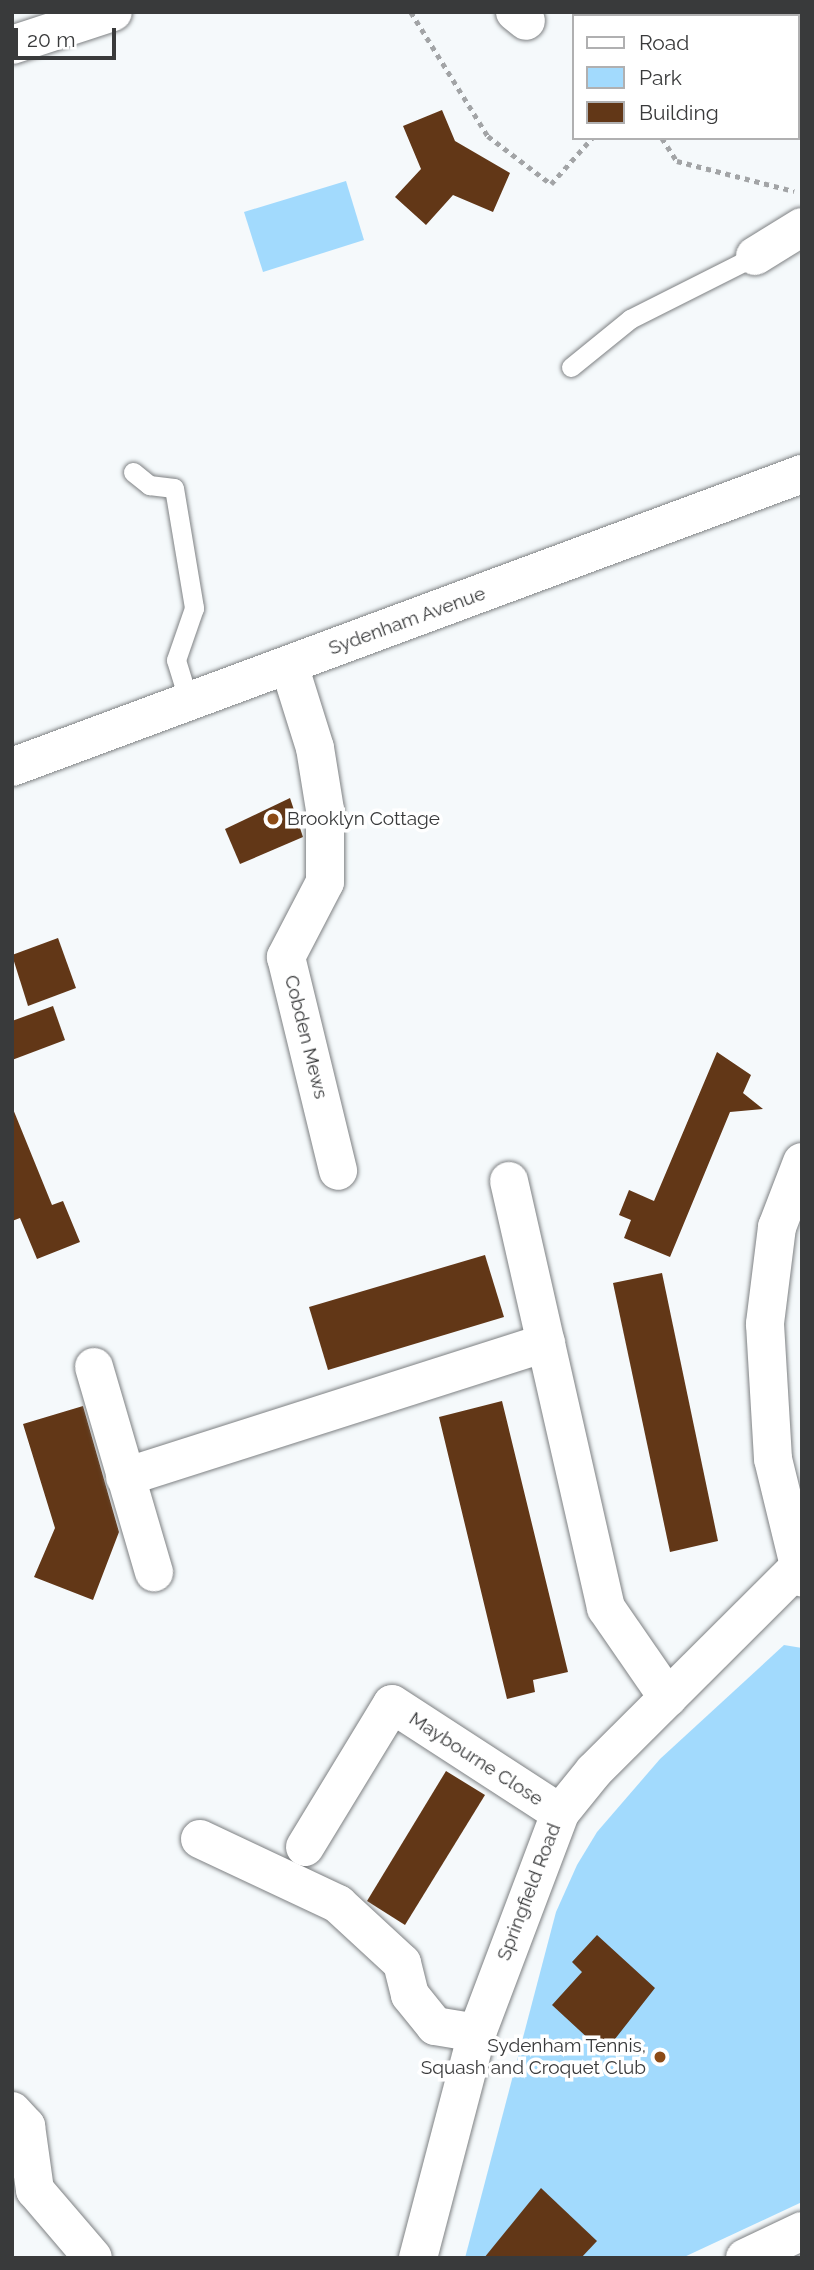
<!DOCTYPE html>
<style>
body{margin:0}
#map{position:relative;width:814px;height:2270px;overflow:hidden;background:#f5f9fb;font-family:Raleway,sans-serif}
div>[style]{position:absolute}
[style*='--x']{left:calc(var(--x)*1px);top:calc(var(--y)*1px);width:calc(var(--w)*1px);rotate:calc(var(--a)*1deg)}
.green>*{inset:0;background:#a2dafd}
.building>*{inset:0;background:#623717}
.path>*{height:4.5px;margin-top:-2.25px;transform-origin:0;background:repeating-linear-gradient(90deg,#a2a4a6 0 5px,transparent 0 10px)}
.roads{filter:drop-shadow(0 0 2px #7e8183) drop-shadow(0 0 2px #7e8183)}
.service>*{height:19px;margin:-9.5px;padding:0 9.5px;transform-origin:9.5px;border-radius:9.5px;background:#fff}
.minor>*{height:38px;margin:-19px;padding:0 19px;transform-origin:19px;border-radius:19px;background:#fff}
.tertiary>*{height:38px;margin:-19px;padding:0 19px;transform-origin:19px;border-radius:19px;background:#fff}
.dots>*{width:19px;height:19px;translate:-50% -50%;box-sizing:border-box;border:4px solid #fff;border-radius:50%}
span{translate:-50% -50%;white-space:nowrap;text-align:center;line-height:1.15;-webkit-text-stroke:7px #fff;paint-order:stroke}
.street-label{font-size:19px;color:#393a3b}
.poi-label{font-size:19px;color:#393a3b}
.left{translate:0 -50%;text-align:left}
.right{translate:-100% -50%;text-align:right}
.frame{position:absolute;inset:0;border:14px solid #393a3b;pointer-events:none}
.legend{position:absolute;left:572px;top:14px;width:228px;height:126px;box-sizing:border-box;background:#fff;border:2px solid #b0b0b1;margin:0;padding:9px 12px;list-style:none;font-size:21px;color:#393a3b}
.legend li{display:flex;align-items:center;gap:14px;height:35px}
.legend b{width:35px;border:2px solid #b0b0b1}
.scale{position:absolute;left:14px;top:28px;width:102px;height:32px;box-sizing:border-box;border:4px solid #393a3b;border-top:0;padding-left:9px;font-size:21px;line-height:24px;white-space:nowrap;color:#393a3b;-webkit-text-stroke:5px #fff;paint-order:stroke}
</style>
<div id="map">
<div class="green">
<i style="clip-path:polygon(346px 181px,364px 240px,263px 272px,244px 212px)"></i>
<i style="clip-path:polygon(784px 1645px,802px 1648px,802px 2202px,682px 2258px,465px 2258px,556px 1912px,577px 1865px,597px 1832px,660px 1759px)"></i>
</div>
<div class="building">
<i style="clip-path:polygon(442px 110px,455px 141px,510px 173px,493px 212px,453px 195px,426px 225px,395px 197px,421px 169px,403px 126px)"></i>
<i style="clip-path:polygon(290px 798px,303px 837px,240px 864px,225px 829px)"></i>
<i style="clip-path:polygon(58px 938px,76px 988px,28px 1006px,12px 955px)"></i>
<i style="clip-path:polygon(53px 1006px,65px 1040px,12px 1060px,12px 1021px)"></i>
<i style="clip-path:polygon(717px 1052px,751px 1075px,743px 1093px,763px 1109px,730px 1112px,670px 1257px,624px 1238px,631px 1220px,619px 1215px,629px 1190px,654px 1201px)"></i>
<i style="clip-path:polygon(13px 1109px,52px 1205px,63px 1201px,80px 1242px,37px 1259px,20px 1218px,12px 1221px)"></i>
<i style="clip-path:polygon(485px 1255px,504px 1317px,328px 1370px,309px 1307px)"></i>
<i style="clip-path:polygon(662px 1273px,718px 1541px,670px 1552px,613px 1283px)"></i>
<i style="clip-path:polygon(502px 1401px,568px 1672px,533px 1680px,535px 1692px,507px 1699px,439px 1417px)"></i>
<i style="clip-path:polygon(83px 1406px,119px 1532px,93px 1600px,34px 1577px,55px 1528px,23px 1424px)"></i>
<i style="clip-path:polygon(446px 1771px,485px 1795px,405px 1925px,367px 1901px)"></i>
<i style="clip-path:polygon(597px 1935px,655px 1988px,604px 2053px,552px 2005px,582px 1972px,572px 1962px)"></i>
<i style="clip-path:polygon(541px 2188px,597px 2241px,581px 2258px,484px 2258px)"></i>
</div>
<div class="path">
<i style="--x:411;--y:12;--w:146;--a:58.2"></i>
<i style="--x:488;--y:136;--w:79;--a:37.3"></i>
<i style="--x:551;--y:184;--w:62;--a:-48.3"></i>
<i style="--x:662;--y:138;--w:27;--a:57"></i>
<i style="--x:677;--y:161;--w:121;--a:14.4"></i>
</div>
<div class="roads">
<div class="service">
<i style="--x:571;--y:367;--w:76;--a:-39.1"></i>
<i style="--x:630;--y:319;--w:140;--a:-26.7"></i>
<i style="--x:133;--y:472;--w:21;--a:39"></i>
<i style="--x:149;--y:485;--w:25;--a:7"></i>
<i style="--x:174;--y:488;--w:122;--a:80.5"></i>
<i style="--x:194;--y:608;--w:55;--a:109.1"></i>
<i style="--x:176;--y:660;--w:44;--a:72.8"></i>
</div>
<div class="minor">
<i style="--x:515;--y:12;--w:14;--a:39"></i>
<i style="--x:721;--y:16;--w:6;--a:-45"></i>
<i style="--x:12;--y:45;--w:106;--a:-18.1"></i>
<i style="--x:755;--y:256;--w:55;--a:-31.7"></i>
<i style="--x:289;--y:665;--w:87;--a:72.6"></i>
<i style="--x:315;--y:748;--w:63;--a:80.8"></i>
<i style="--x:325;--y:810;--w:72;--a:90"></i>
<i style="--x:325;--y:882;--w:85;--a:117.5"></i>
<i style="--x:286;--y:957;--w:220;--a:76.3"></i>
<i style="--x:802;--y:1162;--w:70;--a:111"></i>
<i style="--x:777;--y:1227;--w:98;--a:97.1"></i>
<i style="--x:765;--y:1324;--w:135;--a:86.6"></i>
<i style="--x:773;--y:1459;--w:122;--a:76.3"></i>
<i style="--x:509;--y:1181;--w:438;--a:77.2"></i>
<i style="--x:606;--y:1608;--w:109;--a:55.4"></i>
<i style="--x:94;--y:1367;--w:214;--a:73.7"></i>
<i style="--x:125;--y:1477;--w:442;--a:-17.7"></i>
<i style="--x:200;--y:1839;--w:153;--a:25.2"></i>
<i style="--x:338;--y:1904;--w:87;--a:42.7"></i>
<i style="--x:402;--y:1963;--w:33;--a:76"></i>
<i style="--x:410;--y:1995;--w:40;--a:51"></i>
<i style="--x:435;--y:2026;--w:43;--a:9.5"></i>
<i style="--x:305;--y:1847;--w:167;--a:-58.7"></i>
<i style="--x:392;--y:1704;--w:200;--a:33"></i>
<i style="--x:12;--y:2111;--w:21;--a:47"></i>
<i style="--x:26;--y:2126;--w:65;--a:82"></i>
<i style="--x:35;--y:2190;--w:89;--a:49.5"></i>
<i style="--x:418;--y:2258;--w:233;--a:-75.3"></i>
<i style="--x:477;--y:2033;--w:235;--a:-69.3"></i>
<i style="--x:560;--y:1813;--w:54;--a:-51"></i>
<i style="--x:594;--y:1771;--w:285;--a:-44.9"></i>
</div>
<div class="tertiary">
<i style="--x:12;--y:767;--w:843;--a:-20.35"></i>
<i style="--x:745;--y:2258;--w:63;--a:-25.3"></i>
</div>
</div>
<div class="dots">
<i style="left:273px;top:819px;background:#8c4b16"></i>
<i style="left:660px;top:2057px;background:#8c4b16"></i>
</div>
<div class="street-label">
<span style="left:407px;top:621px;rotate:-20deg">Sydenham Avenue</span>
<span style="left:306px;top:1037px;rotate:76deg">Cobden Mews</span>
<span style="left:476px;top:1759px;rotate:33deg">Maybourne Close</span>
<span style="left:529px;top:1892px;rotate:-69deg">Springfield Road</span>
</div>
<div class="poi-label">
<span class="left" style="left:287px;top:819px">Brooklyn Cottage</span>
<span class="right" style="left:646px;top:2057px">Sydenham Tennis,<br>Squash and Croquet Club</span>
</div>
<div class="frame"></div>
<ul class="legend">
<li><b style="height:9px;background:#fff"></b>Road</li>
<li><b style="height:19px;background:#a2dafd"></b>Park</li>
<li><b style="height:19px;background:#623717"></b>Building</li>
</ul>
<div class="scale">20 m</div>
</div>
